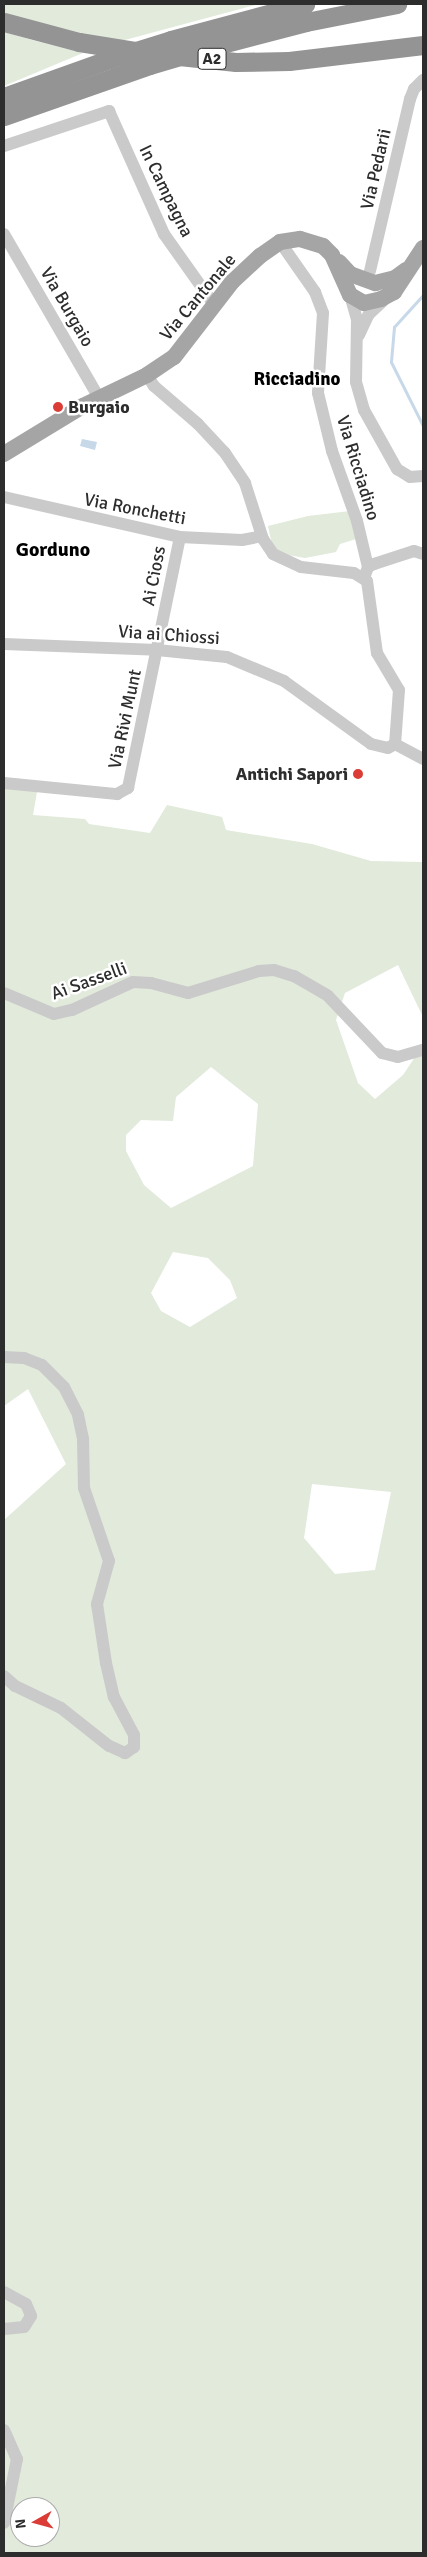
<!DOCTYPE html>
<style>
body{margin:0}
#map{position:relative;width:427px;height:2557px;overflow:hidden;background:#fff;font-family:Signika,sans-serif}
div>[style]{position:absolute}
[style*='--x']{left:calc(var(--x)*1px);top:calc(var(--y)*1px);width:calc(var(--w)*1px);rotate:calc(var(--a)*1deg)}
.green>*{inset:0;background:#e1eadb}
.water>*{inset:0;background:#c7d8e9}
.stream>*{height:3px;margin:-1.5px;padding:0 1.5px;transform-origin:1.5px;border-radius:1.5px;background:#c7d8e9}
.minor>*{height:12px;margin:-6px;padding:0 6px;transform-origin:6px;border-radius:6px;background:#cacaca}
.major>*{height:16px;margin:-8px;padding:0 8px;transform-origin:8px;border-radius:8px;background:#a5a5a5}
.highway>*{height:19px;margin:-9.5px;padding:0 9.5px;transform-origin:9.5px;border-radius:9.5px;background:#949494}
.highway-bridge>*{height:19px;margin:-9.5px;padding:0 9.5px;transform-origin:9.5px;border-radius:9.5px;background:#949494}
.dots>*{width:14px;height:14px;translate:-50% -50%;box-sizing:border-box;border:2px solid #fff;border-radius:50%}
span{translate:-50% -50%;white-space:nowrap;text-align:center;line-height:1.15;-webkit-text-stroke:5px #fff;paint-order:stroke}
.shield-label span{padding:1px 4px;background:#fff;border:1px solid;border-radius:4px;-webkit-text-stroke-width:0}
.shield-label{font-size:16px;color:#2d2d2d;font-weight:700}
.street-label{font-size:18px;color:#2d2d2d}
.poi-label{font-size:18px;color:#2d2d2d;font-weight:700}
.left{translate:0 -50%;text-align:left}
.right{translate:-100% -50%;text-align:right}
.neighbourhood-label{font-size:19px;color:#000;font-weight:700}
.quarter-label{font-size:20px;color:#000;font-weight:700}
.frame{position:absolute;inset:0;border:5px solid #2d2d2d;pointer-events:none}
.north{position:absolute;left:10px;top:2497px;width:50px;height:50px;box-sizing:border-box;background:#fff;border:1px solid #ababab;border-radius:50%;rotate:263deg;font-size:14px;font-weight:700;line-height:20px;text-align:center;color:#2d2d2d}
.north::after{content:'';display:block;margin:auto;width:18px;height:22px;background:#dc3c36;clip-path:polygon(50% 0,100% 100%,50% 72%,0 100%)}
</style>
<div id="map">
<div class="green">
<i style="clip-path:polygon(4px 4px,259px 4px,110px 44px,4px 18px)"></i>
<i style="clip-path:polygon(4px 32px,32px 40px,83px 53px,4px 86px)"></i>
<i style="clip-path:polygon(350px 511px,356px 539px,340px 544px,336px 552px,305px 558px,283px 554px,272px 545px,268px 526px,308px 516px)"></i>
<i style="clip-path:polygon(evenodd,4px 783px,38px 786px,33px 815px,85px 819px,89px 824px,150px 833px,167px 805px,222px 817px,226px 830px,312px 844px,371px 861px,423px 862px,423px 1017px,398px 965px,345px 993px,336px 1020px,358px 1083px,375px 1099px,403px 1075px,423px 1045px,423px 2553px,4px 2553px,4px 1520px,66px 1464px,28px 1389px,4px 1406px,4px 783px,211px 1067px,258px 1104px,253px 1166px,171px 1208px,144px 1185px,126px 1151px,126px 1135px,141px 1120px,173px 1121px,176px 1097px,211px 1067px,4px 783px,173px 1252px,208px 1258px,230px 1280px,237px 1298px,190px 1327px,161px 1311px,151px 1293px,173px 1252px,4px 783px,312px 1484px,391px 1492px,375px 1570px,335px 1574px,304px 1538px,312px 1484px,4px 783px,20px 2507px,50px 2507px,50px 2537px,20px 2537px,20px 2507px)"></i>
</div>
<div class="water">
<i style="clip-path:polygon(82px 439px,97px 442px,95px 450px,80px 446px)"></i>
</div>
<div class="stream">
<i style="--x:423;--y:295;--w:43;--a:132.2"></i>
<i style="--x:394;--y:327;--w:35;--a:95"></i>
<i style="--x:391;--y:362;--w:72;--a:63.4"></i>
</div>
<div class="minor">
<i style="--x:4;--y:146;--w:111;--a:-18.4"></i>
<i style="--x:109;--y:111;--w:135;--a:65.9"></i>
<i style="--x:164;--y:234;--w:88;--a:54.7"></i>
<i style="--x:4;--y:234;--w:190;--a:59.9"></i>
<i style="--x:280;--y:242;--w:61;--a:55"></i>
<i style="--x:315;--y:292;--w:22;--a:69"></i>
<i style="--x:323;--y:313;--w:80;--a:93.6"></i>
<i style="--x:318;--y:393;--w:60;--a:76.4"></i>
<i style="--x:332;--y:451;--w:74;--a:70.3"></i>
<i style="--x:357;--y:521;--w:47;--a:76.6"></i>
<i style="--x:370;--y:271;--w:177;--a:-76.9"></i>
<i style="--x:410;--y:99;--w:11;--a:-68"></i>
<i style="--x:414;--y:89;--w:13;--a:-45"></i>
<i style="--x:350;--y:295;--w:25;--a:74"></i>
<i style="--x:357;--y:319;--w:63;--a:90.9"></i>
<i style="--x:356;--y:382;--w:29;--a:74"></i>
<i style="--x:364;--y:410;--w:68;--a:60.8"></i>
<i style="--x:397;--y:469;--w:15;--a:32"></i>
<i style="--x:410;--y:477;--w:13;--a:-4"></i>
<i style="--x:359;--y:335;--w:23;--a:-65"></i>
<i style="--x:369;--y:314;--w:23;--a:-43"></i>
<i style="--x:147;--y:375;--w:13;--a:58"></i>
<i style="--x:154;--y:386;--w:58;--a:40.8"></i>
<i style="--x:198;--y:424;--w:40;--a:47"></i>
<i style="--x:225;--y:453;--w:36;--a:56"></i>
<i style="--x:245;--y:483;--w:59;--a:72.2"></i>
<i style="--x:263;--y:539;--w:18;--a:56"></i>
<i style="--x:273;--y:554;--w:31;--a:25"></i>
<i style="--x:301;--y:567;--w:53;--a:6.5"></i>
<i style="--x:354;--y:573;--w:15;--a:32"></i>
<i style="--x:367;--y:581;--w:73;--a:82.1"></i>
<i style="--x:377;--y:653;--w:43;--a:59.3"></i>
<i style="--x:399;--y:690;--w:54;--a:94.2"></i>
<i style="--x:395;--y:744;--w:32;--a:28"></i>
<i style="--x:4;--y:497;--w:180;--a:12.8"></i>
<i style="--x:180;--y:537;--w:62;--a:2.8"></i>
<i style="--x:242;--y:540;--w:20;--a:-11"></i>
<i style="--x:365;--y:575;--w:9;--a:-69"></i>
<i style="--x:368;--y:567;--w:7;--a:-27"></i>
<i style="--x:374;--y:564;--w:42;--a:-18"></i>
<i style="--x:414;--y:551;--w:9;--a:18"></i>
<i style="--x:4;--y:644;--w:153;--a:2.2"></i>
<i style="--x:157;--y:650;--w:70;--a:5.7"></i>
<i style="--x:227;--y:657;--w:62;--a:22.8"></i>
<i style="--x:284;--y:681;--w:107;--a:35.9"></i>
<i style="--x:371;--y:744;--w:17;--a:13"></i>
<i style="--x:388;--y:748;--w:8;--a:-30"></i>
<i style="--x:4;--y:783;--w:114;--a:5.6"></i>
<i style="--x:117;--y:794;--w:13;--a:-29"></i>
<i style="--x:128;--y:788;--w:256;--a:-78.3"></i>
<i style="--x:4;--y:993;--w:54;--a:22.8"></i>
<i style="--x:54;--y:1014;--w:18;--a:-13"></i>
<i style="--x:72;--y:1010;--w:67;--a:-24.7"></i>
<i style="--x:133;--y:982;--w:18;--a:3"></i>
<i style="--x:151;--y:983;--w:38;--a:15"></i>
<i style="--x:188;--y:993;--w:74;--a:-17.2"></i>
<i style="--x:259;--y:971;--w:15;--a:-4"></i>
<i style="--x:274;--y:970;--w:21;--a:17"></i>
<i style="--x:294;--y:976;--w:39;--a:30"></i>
<i style="--x:328;--y:996;--w:79;--a:46.5"></i>
<i style="--x:382;--y:1053;--w:16;--a:14"></i>
<i style="--x:398;--y:1057;--w:26;--a:-16"></i>
<i style="--x:4;--y:1357;--w:20;--a:3"></i>
<i style="--x:24;--y:1358;--w:19;--a:21"></i>
<i style="--x:42;--y:1365;--w:31;--a:45"></i>
<i style="--x:64;--y:1387;--w:31;--a:63"></i>
<i style="--x:78;--y:1415;--w:25;--a:78"></i>
<i style="--x:83;--y:1439;--w:49;--a:88.8"></i>
<i style="--x:84;--y:1488;--w:77;--a:71.1"></i>
<i style="--x:109;--y:1561;--w:45;--a:105.6"></i>
<i style="--x:97;--y:1604;--w:60;--a:81.3"></i>
<i style="--x:106;--y:1663;--w:35;--a:77"></i>
<i style="--x:114;--y:1697;--w:43;--a:62.2"></i>
<i style="--x:134;--y:1735;--w:12;--a:90"></i>
<i style="--x:134;--y:1747;--w:11;--a:146"></i>
<i style="--x:125;--y:1753;--w:17;--a:-156"></i>
<i style="--x:109;--y:1746;--w:61;--a:-141.6"></i>
<i style="--x:61;--y:1708;--w:51;--a:-154.4"></i>
<i style="--x:15;--y:1686;--w:15;--a:-138"></i>
<i style="--x:4;--y:2292;--w:25;--a:29"></i>
<i style="--x:26;--y:2304;--w:13;--a:67"></i>
<i style="--x:31;--y:2316;--w:13;--a:122"></i>
<i style="--x:24;--y:2327;--w:20;--a:174"></i>
<i style="--x:4;--y:2430;--w:32;--a:66"></i>
<i style="--x:17;--y:2459;--w:65;--a:101.5"></i>
</div>
<div class="major">
<i style="--x:339;--y:262;--w:16;--a:47"></i>
<i style="--x:350;--y:274;--w:27;--a:20"></i>
<i style="--x:375;--y:283;--w:21;--a:-14"></i>
<i style="--x:395;--y:278;--w:14;--a:-36"></i>
<i style="--x:4;--y:454;--w:92;--a:-31.3"></i>
<i style="--x:83;--y:406;--w:71;--a:-25.8"></i>
<i style="--x:147;--y:375;--w:32;--a:-34"></i>
<i style="--x:174;--y:357;--w:95;--a:-52.3"></i>
<i style="--x:232;--y:282;--w:38;--a:-43"></i>
<i style="--x:260;--y:256;--w:24;--a:-35"></i>
<i style="--x:280;--y:242;--w:20;--a:-9"></i>
<i style="--x:300;--y:239;--w:24;--a:17"></i>
<i style="--x:323;--y:246;--w:13;--a:45"></i>
<i style="--x:332;--y:255;--w:44;--a:65.8"></i>
<i style="--x:350;--y:295;--w:16;--a:30"></i>
<i style="--x:364;--y:303;--w:17;--a:-13"></i>
<i style="--x:381;--y:299;--w:15;--a:-28"></i>
<i style="--x:394;--y:292;--w:53;--a:-56.6"></i>
</div>
<div class="highway">
<i style="--x:4;--y:22;--w:78;--a:14.9"></i>
<i style="--x:79;--y:42;--w:58;--a:9"></i>
<i style="--x:171;--y:40;--w:139;--a:-15"></i>
<i style="--x:214;--y:46;--w:95;--a:-14.6"></i>
<i style="--x:306;--y:22;--w:93;--a:-11.2"></i>
<i style="--x:179;--y:56;--w:57;--a:6"></i>
<i style="--x:236;--y:62;--w:53;--a:-1.1"></i>
<i style="--x:289;--y:61;--w:135;--a:-6.8"></i>
<i style="--x:4;--y:97;--w:113;--a:-19.7"></i>
<i style="--x:4;--y:116;--w:155;--a:-19.3"></i>
</div>
<div class="highway-bridge">
<i style="--x:110;--y:59;--w:64;--a:-17.3"></i>
<i style="--x:150;--y:65;--w:67;--a:-16.5"></i>
</div>
<div class="dots">
<i style="left:58px;top:407px;background:#dc3c36"></i>
<i style="left:358px;top:774px;background:#dc3c36"></i>
</div>
<div class="shield-label">
<span style="left:212px;top:59px">A2</span>
</div>
<div class="street-label">
<span style="left:376px;top:169px;rotate:-77deg">Via Pedarii</span>
<span style="left:166px;top:191px;rotate:64deg">In Campagna</span>
<span style="left:198px;top:297px;rotate:-50deg">Via Cantonale</span>
<span style="left:67px;top:307px;rotate:60deg">Via Burgaio</span>
<span style="left:358px;top:468px;rotate:73deg">Via Ricciadino</span>
<span style="left:135px;top:509px;rotate:11deg">Via Ronchetti</span>
<span style="left:154px;top:576px;rotate:-79deg">Ai Cioss</span>
<span style="left:169px;top:635px;rotate:4deg">Via ai Chiossi</span>
<span style="left:125px;top:719px;rotate:-78deg">Via Rivi Munt</span>
<span style="left:89px;top:981px;rotate:-20deg">Ai Sasselli</span>
</div>
<div class="poi-label">
<span class="left" style="left:68px;top:407px">Burgaio</span>
<span class="right" style="left:348px;top:774px">Antichi Sapori</span>
</div>
<div class="neighbourhood-label">
<span style="left:297px;top:380px">Ricciadino</span>
</div>
<div class="quarter-label">
<span style="left:53px;top:549px">Gorduno</span>
</div>
<div class="frame"></div>
<div class="north">N</div>
</div>
